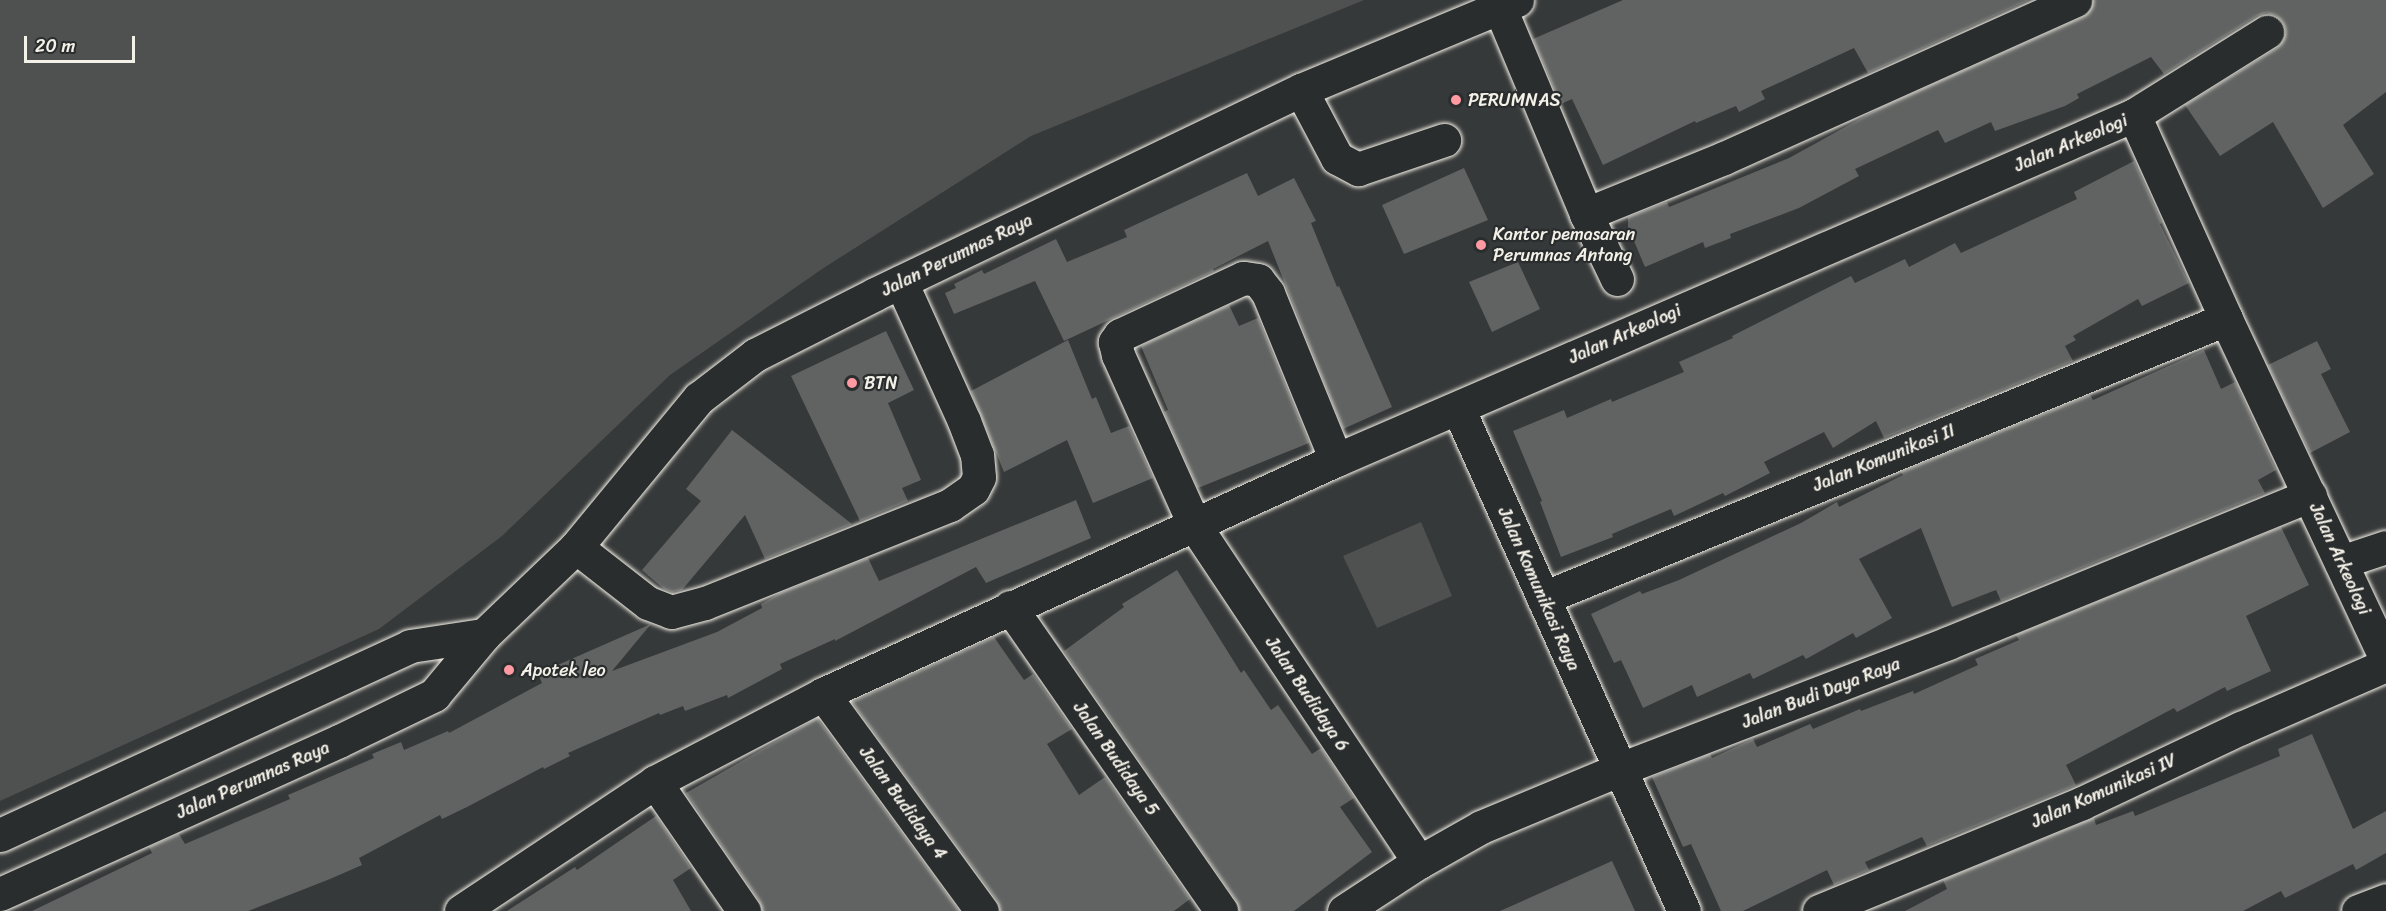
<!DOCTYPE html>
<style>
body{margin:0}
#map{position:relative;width:2386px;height:911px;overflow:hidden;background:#363939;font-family:Sriracha,sans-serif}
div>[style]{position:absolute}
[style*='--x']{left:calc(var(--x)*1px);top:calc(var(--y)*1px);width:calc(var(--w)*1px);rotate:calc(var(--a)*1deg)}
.green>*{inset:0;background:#4e514f}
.building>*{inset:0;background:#616362}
.roads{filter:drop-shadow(0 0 2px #f4f1e8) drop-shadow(0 0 2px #f4f1e8)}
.minor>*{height:33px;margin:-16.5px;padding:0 16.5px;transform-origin:16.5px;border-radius:16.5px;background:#2a2d2e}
.dots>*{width:16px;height:16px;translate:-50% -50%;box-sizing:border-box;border:3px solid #2a2d2e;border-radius:50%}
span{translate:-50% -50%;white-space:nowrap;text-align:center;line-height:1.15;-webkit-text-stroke:4.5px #2a2d2e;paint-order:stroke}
.poi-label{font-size:18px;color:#f4f1e8}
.left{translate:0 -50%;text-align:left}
.street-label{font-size:18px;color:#f4f1e8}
.scale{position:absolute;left:24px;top:36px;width:111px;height:27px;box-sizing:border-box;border:3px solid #f4f1e8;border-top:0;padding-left:8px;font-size:18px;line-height:21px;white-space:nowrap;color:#f4f1e8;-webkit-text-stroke:4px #2a2d2e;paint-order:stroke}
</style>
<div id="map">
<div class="green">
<i style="clip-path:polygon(0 0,1364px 0,1031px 136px,822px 269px,670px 375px,502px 536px,379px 629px,0 801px)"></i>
<i style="clip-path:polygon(1421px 522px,1452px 596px,1377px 628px,1343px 556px)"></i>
</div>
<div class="building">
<i style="clip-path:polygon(1623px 0,2029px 0,1868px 73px,1854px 48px,1761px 91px,1765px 99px,1739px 112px,1736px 106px,1696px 123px,1695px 121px,1603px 165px,1572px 99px,1561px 104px,1533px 39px)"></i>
<i style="clip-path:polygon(2093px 0,2386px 0,2386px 92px,2343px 125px,2374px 174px,2323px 208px,2273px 122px,2220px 156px,2185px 105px,2277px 48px,2283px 41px,2286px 32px,2283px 22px,2275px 15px,2266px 13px,2257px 16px,2164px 74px,2151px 57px,2077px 94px,2079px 98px,2065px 106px,1995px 131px,1991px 122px,1945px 143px,1938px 130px,1855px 169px,1859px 176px,1799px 208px,1730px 234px,1731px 238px,1705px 248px,1703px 242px,1645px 267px,1628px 227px,1628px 217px,1667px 202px,1669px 207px,1789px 158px,1880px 108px,2083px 17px,2090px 10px)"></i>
<i style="clip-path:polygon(2134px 161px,2162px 223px,2160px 224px,2189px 283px,2142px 306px,2138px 299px,2073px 336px,2076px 340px,2065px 346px,2073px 361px,1884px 438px,1876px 421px,1833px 448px,1824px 432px,1764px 462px,1770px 473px,1725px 496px,1723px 493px,1674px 516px,1671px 509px,1612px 534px,1613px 537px,1561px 557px,1540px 502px,1542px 501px,1513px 431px,1564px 410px,1567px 418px,1611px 399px,1612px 402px,1684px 372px,1679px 362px,1733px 338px,1732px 336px,1851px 276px,1855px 283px,1905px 259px,1909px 267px,1955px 243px,1961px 253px,2077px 199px,2074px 192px)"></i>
<i style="clip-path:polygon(1464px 168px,1488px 220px,1404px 254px,1382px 205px)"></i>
<i style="clip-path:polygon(1247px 173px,1258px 196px,1294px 178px,1316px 221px,1311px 223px,1337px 287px,1339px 286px,1392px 407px,1343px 429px,1268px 241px,1213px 269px,1214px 271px,1064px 341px,1035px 281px,954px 314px,945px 293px,956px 288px,954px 284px,982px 270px,984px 274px,1056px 239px,1067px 262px,1127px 237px,1124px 230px)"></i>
<i style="clip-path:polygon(1518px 262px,1540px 309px,1492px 332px,1469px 282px)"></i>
<i style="clip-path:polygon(1229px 305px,1239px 326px,1258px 318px,1309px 443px,1198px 488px,1164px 412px,1168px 410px,1141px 346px)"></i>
<i style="clip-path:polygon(886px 331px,914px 390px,888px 403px,921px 480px,902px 488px,908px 501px,860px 521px,791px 376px)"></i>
<i style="clip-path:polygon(1068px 340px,1092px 399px,1096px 397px,1111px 433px,1129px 426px,1153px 478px,1093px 503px,1067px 440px,1004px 472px,971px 391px)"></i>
<i style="clip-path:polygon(2317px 341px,2331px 369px,2321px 374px,2350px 432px,2310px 453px,2268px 365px)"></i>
<i style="clip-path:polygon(2204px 350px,2221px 389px,2235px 382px,2276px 470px,2258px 480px,2265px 493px,2001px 601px,1996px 590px,1952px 607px,1921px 528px,1859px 559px,1892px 618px,1856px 638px,1853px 633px,1806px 659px,1803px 655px,1753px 679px,1750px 673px,1697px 697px,1692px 685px,1643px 708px,1621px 660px,1614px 663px,1591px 614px,1640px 591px,1642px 594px,1679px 580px,1801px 523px,1837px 502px,1839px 507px,1903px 475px,1901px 472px,2090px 395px,2093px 400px)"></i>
<i style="clip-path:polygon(732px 430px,852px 524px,765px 559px,745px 515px,682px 590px,672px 592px,664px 589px,642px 570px,701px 501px,686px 489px)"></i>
<i style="clip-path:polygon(1076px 500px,1091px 538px,986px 583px,976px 567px,835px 641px,835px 639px,780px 664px,782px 669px,728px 698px,727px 695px,685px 711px,683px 706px,660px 715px,659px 713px,568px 753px,570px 756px,544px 769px,543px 767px,467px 807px,442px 819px,440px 815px,359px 858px,362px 865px,330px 879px,248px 911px,32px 911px,152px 853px,149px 847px,179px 834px,185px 844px,290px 799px,288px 795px,374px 758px,372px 754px,401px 742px,404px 750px,448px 731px,449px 733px,542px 683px,539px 676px,560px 664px,651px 624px,612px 671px,717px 632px,762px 608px,761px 604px,780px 593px,868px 558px,879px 581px)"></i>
<i style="clip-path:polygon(2281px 527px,2309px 585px,2246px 616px,2271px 671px,2227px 691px,2225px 687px,2177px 712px,2174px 708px,2066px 765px,2076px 785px,2074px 786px,1927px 846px,1922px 837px,1865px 862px,1869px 870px,1834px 885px,1827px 870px,1743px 911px,1721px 911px,1691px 844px,1683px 847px,1652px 777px,1710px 754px,1712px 758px,1753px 739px,1757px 747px,1810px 724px,1813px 729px,1860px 709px,1861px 711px,1913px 691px,1914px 694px,1978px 665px,1975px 659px,2019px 640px,2016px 635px)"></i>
<i style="clip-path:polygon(1177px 570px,1241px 673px,1244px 670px,1271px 710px,1278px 705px,1312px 754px,1321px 748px,1354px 798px,1340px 807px,1372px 852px,1294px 911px,1239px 911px,1236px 900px,1064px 651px,1124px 607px,1122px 604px)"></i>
<i style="clip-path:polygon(994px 637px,1024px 680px,1033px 674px,1072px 729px,1047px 744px,1079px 795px,1105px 777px,1190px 899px,1174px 911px,1000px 911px,997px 900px,852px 702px)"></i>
<i style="clip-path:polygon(817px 718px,959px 911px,762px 911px,759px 900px,686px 793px)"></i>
<i style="clip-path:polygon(2312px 734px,2353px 829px,2386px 811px,2386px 853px,2356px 870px,2353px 864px,2285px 898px,2281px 891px,2243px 911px,1905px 911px,1947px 889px,1943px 880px,2094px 818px,2096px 825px,2133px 811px,2135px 816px,2280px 756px,2278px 749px)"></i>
<i style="clip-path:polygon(656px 816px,691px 868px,673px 880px,691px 911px,507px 911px,575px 867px,577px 870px)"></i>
<i style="clip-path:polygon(1612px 861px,1635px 911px,1500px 911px)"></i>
</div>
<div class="roads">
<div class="minor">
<i style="--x:1500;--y:8;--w:223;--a:67.3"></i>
<i style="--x:1586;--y:214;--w:72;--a:64.5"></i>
<i style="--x:1301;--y:90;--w:77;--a:62.1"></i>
<i style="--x:1337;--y:158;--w:24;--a:28"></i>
<i style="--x:1358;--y:169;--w:91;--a:-18.6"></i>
<i style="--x:2134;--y:115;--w:157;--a:-32"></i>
<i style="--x:1586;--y:214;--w:149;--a:-22.1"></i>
<i style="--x:1724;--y:158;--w:385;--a:-24.2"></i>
<i style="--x:1458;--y:408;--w:551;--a:65.81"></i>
<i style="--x:1336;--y:460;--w:180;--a:-112.2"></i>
<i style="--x:1268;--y:293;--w:16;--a:-128"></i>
<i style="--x:1258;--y:280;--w:15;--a:-172"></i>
<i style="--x:1243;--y:278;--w:136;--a:155.1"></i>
<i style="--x:1120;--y:335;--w:9;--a:126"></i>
<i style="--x:1115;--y:342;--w:13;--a:77"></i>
<i style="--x:1118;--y:355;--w:188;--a:65.8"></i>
<i style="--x:1195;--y:526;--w:404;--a:56.3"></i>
<i style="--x:576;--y:547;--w:91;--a:37.9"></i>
<i style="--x:648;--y:603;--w:25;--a:21"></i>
<i style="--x:671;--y:612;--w:35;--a:-15"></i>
<i style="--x:705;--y:603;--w:264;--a:-21.8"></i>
<i style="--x:950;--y:505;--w:28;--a:-35"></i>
<i style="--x:973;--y:489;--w:13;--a:-63"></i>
<i style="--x:979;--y:477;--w:22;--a:-95"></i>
<i style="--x:977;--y:455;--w:36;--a:-111"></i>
<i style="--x:964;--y:421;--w:153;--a:-114.4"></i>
<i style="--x:2341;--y:562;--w:47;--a:-18.4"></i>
<i style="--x:1543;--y:598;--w:738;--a:-22.22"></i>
<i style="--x:1010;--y:607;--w:370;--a:55.2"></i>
<i style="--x:823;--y:694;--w:269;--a:53.8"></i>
<i style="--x:655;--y:782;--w:157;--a:55.4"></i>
<i style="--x:0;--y:835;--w:451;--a:-24.7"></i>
<i style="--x:410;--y:646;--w:75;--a:-8.5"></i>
<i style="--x:0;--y:894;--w:372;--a:-24.3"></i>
<i style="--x:339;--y:741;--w:106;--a:-25.8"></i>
<i style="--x:434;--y:695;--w:78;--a:-50.2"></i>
<i style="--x:484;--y:635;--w:127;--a:-43.7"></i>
<i style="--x:576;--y:547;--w:193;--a:-50.5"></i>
<i style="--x:699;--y:398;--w:71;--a:-37.5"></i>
<i style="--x:755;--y:355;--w:135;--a:-26.9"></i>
<i style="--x:875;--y:294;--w:472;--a:-25.6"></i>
<i style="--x:1301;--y:90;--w:234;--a:-22.6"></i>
<i style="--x:461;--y:911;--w:233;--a:-33.6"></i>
<i style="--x:655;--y:782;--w:190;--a:-27.6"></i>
<i style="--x:823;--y:694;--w:564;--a:-24.52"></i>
<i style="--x:1336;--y:460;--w:869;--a:-23.38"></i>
<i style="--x:2134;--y:115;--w:224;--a:65.7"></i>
<i style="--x:2226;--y:319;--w:376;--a:64.8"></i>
<i style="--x:1344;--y:911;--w:90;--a:-33.2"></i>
<i style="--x:1419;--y:862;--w:71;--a:-29.4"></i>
<i style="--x:1481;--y:827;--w:151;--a:-22.6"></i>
<i style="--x:1620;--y:769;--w:351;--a:-21"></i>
<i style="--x:1948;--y:643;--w:391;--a:-22.2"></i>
<i style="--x:1819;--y:911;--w:284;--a:-22.3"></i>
<i style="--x:2082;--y:803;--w:176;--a:-25.3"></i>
<i style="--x:2241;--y:728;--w:158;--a:-23.5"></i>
<i style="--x:2358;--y:911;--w:30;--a:-21"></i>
</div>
</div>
<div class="dots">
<i style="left:1456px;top:100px;background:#ff9aa2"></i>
<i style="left:1481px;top:245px;background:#ff9aa2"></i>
<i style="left:852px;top:383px;background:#ff9aa2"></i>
<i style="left:509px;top:670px;background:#ff9aa2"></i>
</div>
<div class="poi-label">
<span class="left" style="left:1468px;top:100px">PERUMNAS</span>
<span class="left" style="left:1493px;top:245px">Kantor pemasaran<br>Perumnas Antang</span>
<span class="left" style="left:864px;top:383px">BTN</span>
<span class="left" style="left:521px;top:670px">Apotek leo</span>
</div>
<div class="street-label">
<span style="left:2071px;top:143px;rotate:-23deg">Jalan Arkeologi</span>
<span style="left:957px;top:255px;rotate:-26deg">Jalan Perumnas Raya</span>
<span style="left:1625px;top:334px;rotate:-24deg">Jalan Arkeologi</span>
<span style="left:1884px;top:458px;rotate:-22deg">Jalan Komunikasi II</span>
<span style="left:2340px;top:559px;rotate:65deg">Jalan Arkeologi</span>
<span style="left:1539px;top:589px;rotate:66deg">Jalan Komunikasi Raya</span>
<span style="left:1821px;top:693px;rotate:-21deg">Jalan Budi Daya Raya</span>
<span style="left:1307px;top:694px;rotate:56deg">Jalan Budidaya 6</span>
<span style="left:1116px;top:759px;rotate:55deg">Jalan Budidaya 5</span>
<span style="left:253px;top:780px;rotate:-24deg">Jalan Perumnas Raya</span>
<span style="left:2104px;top:791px;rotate:-24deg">Jalan Komunikasi IV</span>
<span style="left:903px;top:803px;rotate:54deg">Jalan Budidaya 4</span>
</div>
<div class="scale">20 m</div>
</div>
